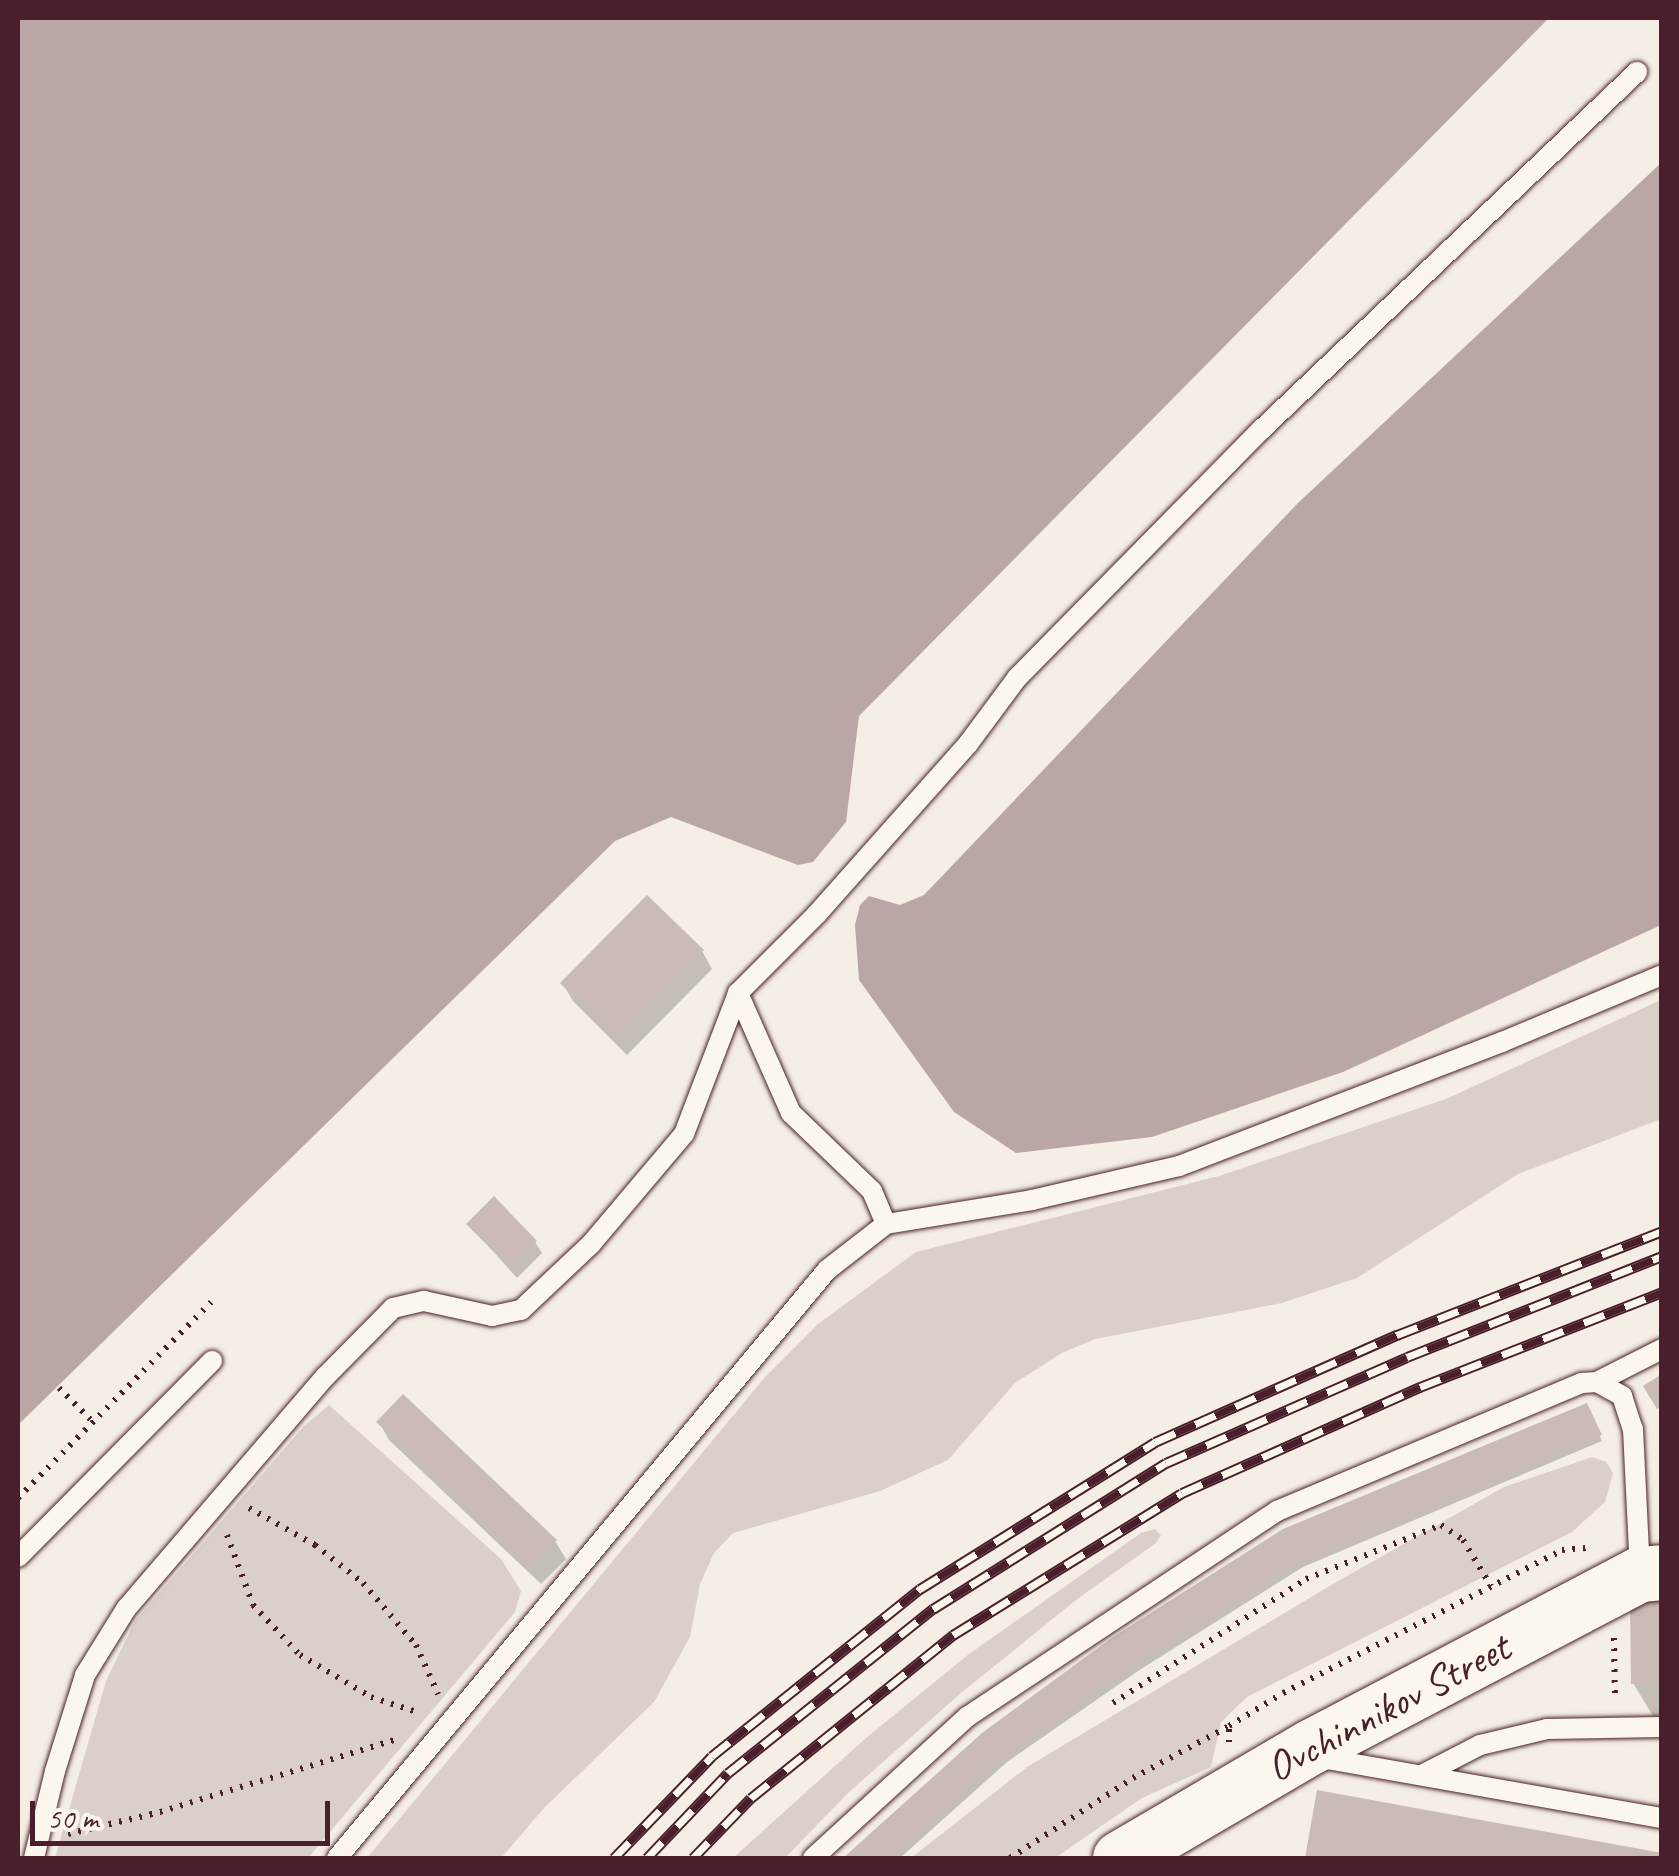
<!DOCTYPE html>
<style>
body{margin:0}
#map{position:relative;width:1679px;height:1876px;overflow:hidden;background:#f4eee4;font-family:Caveat,sans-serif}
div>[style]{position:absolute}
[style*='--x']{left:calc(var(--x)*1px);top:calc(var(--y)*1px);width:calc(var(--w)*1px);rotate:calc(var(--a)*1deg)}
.green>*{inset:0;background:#dbd0c9}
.water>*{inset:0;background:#baa7a5}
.shadow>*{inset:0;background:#0003}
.building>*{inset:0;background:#cabbb6}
.path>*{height:6px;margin-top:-3px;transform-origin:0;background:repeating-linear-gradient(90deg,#4a1f2b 0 2.5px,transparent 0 10.5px)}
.roads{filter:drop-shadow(0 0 2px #4a1f2b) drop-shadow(0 0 2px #4a1f2b)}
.lane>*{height:20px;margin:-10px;padding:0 10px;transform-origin:10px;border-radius:10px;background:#fbf7ec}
.secondary>*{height:55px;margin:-27.5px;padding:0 27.5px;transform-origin:27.5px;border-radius:27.5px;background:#fbf7ec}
.rail>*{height:11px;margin-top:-5.5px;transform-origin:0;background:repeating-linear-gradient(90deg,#fbf7ec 0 22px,#4a1f2b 0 44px);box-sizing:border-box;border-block:2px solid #4a1f2b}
span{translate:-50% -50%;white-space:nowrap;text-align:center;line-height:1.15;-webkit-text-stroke:10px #fbf7ec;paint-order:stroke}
.street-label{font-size:42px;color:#4a1f2b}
.frame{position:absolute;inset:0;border:20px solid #4a1f2b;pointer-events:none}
.scale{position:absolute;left:30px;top:1801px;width:300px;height:45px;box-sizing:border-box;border:5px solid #4a1f2b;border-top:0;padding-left:12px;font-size:30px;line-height:35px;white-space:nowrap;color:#4a1f2b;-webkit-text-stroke:8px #fbf7ec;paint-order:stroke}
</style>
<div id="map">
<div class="green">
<i style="clip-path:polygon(1661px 1000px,1661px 1119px,1518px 1174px,1357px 1278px,1282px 1303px,1095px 1339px,1062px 1353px,1015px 1383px,948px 1460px,880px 1491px,733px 1533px,714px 1553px,700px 1584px,690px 1637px,654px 1702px,545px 1807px,501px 1858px,367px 1858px,765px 1377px,818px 1324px,916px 1252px,1219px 1176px,1446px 1099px)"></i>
<i style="clip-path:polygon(329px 1405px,501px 1559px,521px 1591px,515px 1612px,308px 1858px,55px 1858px,106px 1681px,135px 1621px,304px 1426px)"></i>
<i style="clip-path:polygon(1592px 1457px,1606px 1462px,1613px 1473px,1605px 1502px,1572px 1532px,1247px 1697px,1221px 1722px,1211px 1767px,1142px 1798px,1055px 1858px,911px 1858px,1027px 1767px,1333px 1584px,1504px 1487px)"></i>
<i style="clip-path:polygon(1155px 1529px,1161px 1535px,1156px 1543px,1076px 1600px,961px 1693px,849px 1792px,785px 1858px,733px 1858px,866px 1738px,969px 1654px,1141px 1533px)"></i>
</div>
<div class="water">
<i style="clip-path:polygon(18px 18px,1549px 18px,859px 716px,846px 822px,813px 862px,798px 865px,671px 817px,615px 841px,18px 1425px)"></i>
<i style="clip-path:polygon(1661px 163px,1661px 925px,1343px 1072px,1152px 1137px,1016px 1153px,954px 1112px,859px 980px,855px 925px,860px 905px,869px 896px,900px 905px,924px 895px,1298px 503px)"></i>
</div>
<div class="shadow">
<i style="clip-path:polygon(702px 951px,712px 969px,627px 1055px,573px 1001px,563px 984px)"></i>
<i style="clip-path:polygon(469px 1224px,535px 1242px,542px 1253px,517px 1278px)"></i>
<i style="clip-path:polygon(1586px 1406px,1602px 1441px,1303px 1567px,1138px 1671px,1007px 1762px,900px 1858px,847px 1858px,984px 1735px)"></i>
<i style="clip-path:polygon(379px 1422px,555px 1541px,566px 1559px,541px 1584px,389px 1440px)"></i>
<i style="clip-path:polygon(1662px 1602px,1662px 1716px,1653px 1716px,1633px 1683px)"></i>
<i style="clip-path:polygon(1319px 1793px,1662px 1856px,1662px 1858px,1307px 1858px)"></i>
</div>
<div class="building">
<i style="clip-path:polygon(647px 895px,704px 950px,615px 1039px,560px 983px)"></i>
<i style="clip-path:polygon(494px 1196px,537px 1241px,510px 1268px,466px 1224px)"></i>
<i style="clip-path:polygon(1662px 1374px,1662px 1406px,1657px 1409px,1643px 1386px)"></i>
<i style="clip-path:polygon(403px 1394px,557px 1540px,530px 1568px,376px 1422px)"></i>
<i style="clip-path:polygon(1587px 1403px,1602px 1435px,1300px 1563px,1135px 1666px,1004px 1758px,892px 1858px,843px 1858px,982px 1733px,1113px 1637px,1283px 1529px)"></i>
<i style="clip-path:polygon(1630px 1600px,1662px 1600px,1662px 1683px,1631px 1684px)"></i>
<i style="clip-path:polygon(1317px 1790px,1662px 1853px,1662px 1858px,1305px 1858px)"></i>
</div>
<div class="path">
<i style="--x:59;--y:1388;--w:48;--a:45"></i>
<i style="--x:18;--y:1498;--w:275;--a:-45.4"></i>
<i style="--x:249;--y:1508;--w:76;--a:29.3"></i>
<i style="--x:315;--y:1545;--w:61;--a:38.4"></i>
<i style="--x:363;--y:1583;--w:82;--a:49.5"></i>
<i style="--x:416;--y:1645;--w:54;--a:65.8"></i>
<i style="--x:227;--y:1535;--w:75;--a:69.6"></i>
<i style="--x:253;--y:1605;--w:69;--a:46.8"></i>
<i style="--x:300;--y:1655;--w:82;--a:30.6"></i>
<i style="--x:371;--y:1697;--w:52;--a:18.1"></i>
<i style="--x:1614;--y:1638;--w:63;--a:89.1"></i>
<i style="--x:1113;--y:1703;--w:229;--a:-32.7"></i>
<i style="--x:1306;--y:1579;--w:145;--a:-21.8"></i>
<i style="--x:1441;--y:1525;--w:27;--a:34"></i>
<i style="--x:1463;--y:1540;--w:54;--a:58.7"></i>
<i style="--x:1229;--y:1742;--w:16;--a:-90"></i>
<i style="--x:1229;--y:1726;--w:63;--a:-31.4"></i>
<i style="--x:1283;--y:1693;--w:314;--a:-27.1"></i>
<i style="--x:1562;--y:1550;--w:24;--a:-5"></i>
<i style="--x:68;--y:1834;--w:95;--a:-13.4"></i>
<i style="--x:160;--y:1812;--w:248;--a:-17.1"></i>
<i style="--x:1010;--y:1858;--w:147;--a:-33"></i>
<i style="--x:1133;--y:1778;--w:109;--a:-28.4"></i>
</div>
<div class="roads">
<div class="lane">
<i style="--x:738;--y:993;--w:131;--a:66.2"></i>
<i style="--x:791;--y:1113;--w:112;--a:43.9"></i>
<i style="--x:872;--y:1191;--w:36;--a:67"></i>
<i style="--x:1597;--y:1382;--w:73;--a:-26.9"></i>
<i style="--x:18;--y:1557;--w:276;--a:-45.3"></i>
<i style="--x:1320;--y:1754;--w:9;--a:36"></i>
<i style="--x:1327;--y:1759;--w:340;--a:10"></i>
<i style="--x:1422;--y:1775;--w:65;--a:-27.3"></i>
<i style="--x:1480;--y:1745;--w:69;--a:-13.4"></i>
<i style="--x:1547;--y:1729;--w:115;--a:-1"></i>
<i style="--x:34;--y:1858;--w:89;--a:-76.4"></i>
<i style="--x:55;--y:1771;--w:101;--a:-72.6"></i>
<i style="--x:85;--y:1675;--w:78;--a:-58.2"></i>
<i style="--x:126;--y:1609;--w:306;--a:-49.4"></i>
<i style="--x:325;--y:1377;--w:97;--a:-45.4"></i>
<i style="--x:393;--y:1308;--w:32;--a:-13"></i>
<i style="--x:424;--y:1301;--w:70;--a:12.4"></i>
<i style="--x:492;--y:1316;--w:30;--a:-12"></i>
<i style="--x:521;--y:1310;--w:96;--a:-43.3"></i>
<i style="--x:591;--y:1244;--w:144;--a:-49.8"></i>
<i style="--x:684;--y:1134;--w:151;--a:-69"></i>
<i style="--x:738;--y:993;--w:112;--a:-45"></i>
<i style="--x:817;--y:914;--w:227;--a:-48.4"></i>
<i style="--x:968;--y:744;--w:82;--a:-53.4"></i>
<i style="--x:1017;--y:678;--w:349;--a:-45.5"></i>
<i style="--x:1262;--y:429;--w:518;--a:-43.59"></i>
<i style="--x:337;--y:1858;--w:765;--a:-50.19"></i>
<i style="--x:827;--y:1270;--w:75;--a:-37.9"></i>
<i style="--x:886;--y:1224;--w:148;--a:-9.3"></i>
<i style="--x:1032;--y:1200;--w:151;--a:-13"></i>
<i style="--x:1179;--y:1166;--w:346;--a:-21"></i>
<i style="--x:1502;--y:1042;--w:173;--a:-22.7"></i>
<i style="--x:813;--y:1858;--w:209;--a:-42.5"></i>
<i style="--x:967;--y:1717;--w:372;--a:-33.6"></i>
<i style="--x:1277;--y:1511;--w:331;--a:-22.8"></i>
<i style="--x:1582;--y:1383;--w:15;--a:-4"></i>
<i style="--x:1597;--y:1382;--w:29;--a:29"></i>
<i style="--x:1622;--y:1396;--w:35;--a:72"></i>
<i style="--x:1633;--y:1429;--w:143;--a:87.2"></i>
</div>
<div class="secondary">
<i style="--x:1120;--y:1858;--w:220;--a:-30.3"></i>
<i style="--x:1310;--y:1747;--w:373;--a:-27.7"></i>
<i style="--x:1640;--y:1574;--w:22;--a:-5"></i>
</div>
</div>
<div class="rail">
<i style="--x:614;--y:1858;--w:141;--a:-46.1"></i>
<i style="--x:712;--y:1756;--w:267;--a:-38.8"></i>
<i style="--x:920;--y:1589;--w:277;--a:-32"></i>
<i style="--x:1155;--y:1442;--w:265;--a:-23.9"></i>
<i style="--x:1397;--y:1335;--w:285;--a:-21.4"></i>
<i style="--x:647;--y:1858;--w:117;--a:-46.4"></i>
<i style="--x:728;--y:1773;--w:263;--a:-38.7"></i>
<i style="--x:933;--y:1609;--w:275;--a:-32.1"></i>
<i style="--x:1166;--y:1463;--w:263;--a:-23.7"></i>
<i style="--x:1407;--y:1357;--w:274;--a:-21.6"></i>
<i style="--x:693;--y:1858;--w:83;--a:-46"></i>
<i style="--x:751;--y:1798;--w:260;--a:-38.9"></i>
<i style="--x:953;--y:1635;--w:269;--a:-31.8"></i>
<i style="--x:1182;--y:1493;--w:261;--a:-24"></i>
<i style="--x:1420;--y:1387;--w:260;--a:-21.4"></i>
</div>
<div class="street-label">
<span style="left:1388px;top:1708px;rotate:-28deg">Ovchinnikov Street</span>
</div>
<div class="frame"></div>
<div class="scale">50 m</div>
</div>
